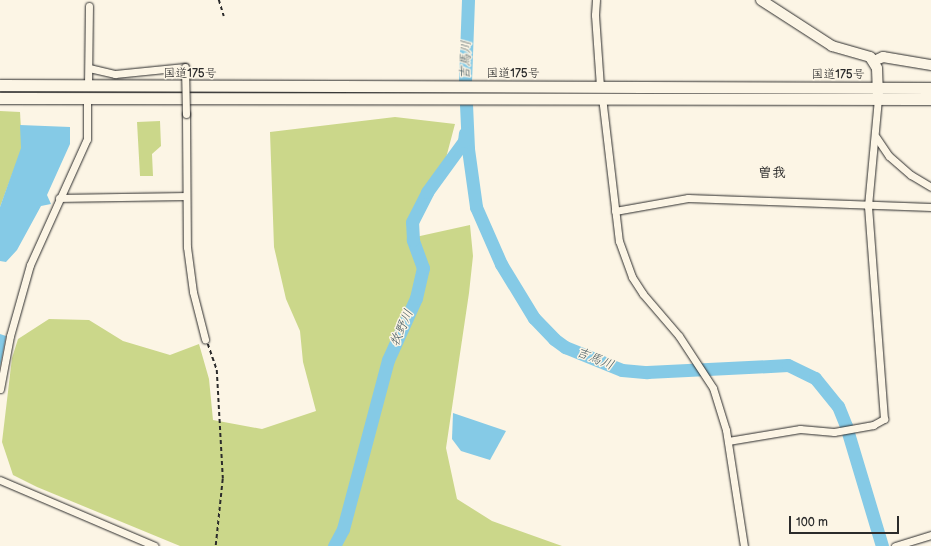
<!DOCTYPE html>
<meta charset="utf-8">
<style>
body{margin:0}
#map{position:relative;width:931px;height:546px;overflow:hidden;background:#fcf5e5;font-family:"Balsamiq Sans","Klee One",sans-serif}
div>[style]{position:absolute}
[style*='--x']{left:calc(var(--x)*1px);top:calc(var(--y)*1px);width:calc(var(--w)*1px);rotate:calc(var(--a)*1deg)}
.green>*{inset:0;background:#cbd78a}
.water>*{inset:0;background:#85cae6}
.river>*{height:13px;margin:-6.5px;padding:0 6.5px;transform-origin:6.5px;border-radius:6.5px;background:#85cae6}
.path>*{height:1.5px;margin-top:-0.75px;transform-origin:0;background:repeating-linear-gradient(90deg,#2b2b2b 0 4px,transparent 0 7px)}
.roads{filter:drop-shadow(0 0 1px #2b2b2b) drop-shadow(0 0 1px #2b2b2b)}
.minor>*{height:7px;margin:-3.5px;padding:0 3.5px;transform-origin:3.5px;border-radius:3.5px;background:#fcf5e5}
.secondary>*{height:10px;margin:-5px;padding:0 5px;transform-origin:5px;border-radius:5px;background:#fcf5e5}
.trunk>*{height:11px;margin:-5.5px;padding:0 5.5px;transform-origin:5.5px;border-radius:5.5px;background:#fcf5e5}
.bridges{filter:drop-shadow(0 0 1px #2b2b2b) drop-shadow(0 0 1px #2b2b2b)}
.minor-bridge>*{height:7px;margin:-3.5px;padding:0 3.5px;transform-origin:3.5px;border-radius:3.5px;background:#fcf5e5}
span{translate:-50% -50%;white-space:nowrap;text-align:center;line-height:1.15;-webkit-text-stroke:3px #fcf5e5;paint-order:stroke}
.street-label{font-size:12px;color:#2b2b2b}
.water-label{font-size:13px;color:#465b63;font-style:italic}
.quarter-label{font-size:14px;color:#2b2b2b;font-weight:700}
.scale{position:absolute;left:789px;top:516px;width:110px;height:18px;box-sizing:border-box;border:2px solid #2b2b2b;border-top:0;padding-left:5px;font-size:12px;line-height:14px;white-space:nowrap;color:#2b2b2b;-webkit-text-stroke:3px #fcf5e5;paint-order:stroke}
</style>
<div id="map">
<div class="green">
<i style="clip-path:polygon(0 111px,20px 112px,22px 148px,0 207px)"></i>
<i style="clip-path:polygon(395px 117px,455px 124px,442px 173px,420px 205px,411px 238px,470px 225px,473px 256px,469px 293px,446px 448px,457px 499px,492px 521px,562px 546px,180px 546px,37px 487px,13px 475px,2px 442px,12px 358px,18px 339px,49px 319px,89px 320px,123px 341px,170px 355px,199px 344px,209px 379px,213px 420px,262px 429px,316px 411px,303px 362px,300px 331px,286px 299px,274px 247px,270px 132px)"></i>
<i style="clip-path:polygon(160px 121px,161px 146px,152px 154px,153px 176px,140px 176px,137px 122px)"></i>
</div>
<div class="water">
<i style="clip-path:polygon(20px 125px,70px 127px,70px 144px,47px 195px,51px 204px,41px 206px,17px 250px,6px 262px,0 261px,0 207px,21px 148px)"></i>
<i style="clip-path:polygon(0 334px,6px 336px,0 367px)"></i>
<i style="clip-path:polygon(453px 413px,506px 431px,490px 460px,461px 451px,452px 439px)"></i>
</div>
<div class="river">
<i style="--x:468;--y:0;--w:82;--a:92.1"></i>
<i style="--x:465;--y:82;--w:67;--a:87.4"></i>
<i style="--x:468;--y:149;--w:59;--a:82.1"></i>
<i style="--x:476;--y:207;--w:62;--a:66.3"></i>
<i style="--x:501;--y:264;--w:63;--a:58.6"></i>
<i style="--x:534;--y:318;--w:29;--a:46"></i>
<i style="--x:554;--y:339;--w:14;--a:36"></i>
<i style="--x:565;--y:347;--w:61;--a:22"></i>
<i style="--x:622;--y:370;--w:25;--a:5"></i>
<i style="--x:647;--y:372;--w:141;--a:-2.8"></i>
<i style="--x:788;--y:365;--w:30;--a:26"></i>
<i style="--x:815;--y:378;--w:36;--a:51"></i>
<i style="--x:838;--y:406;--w:22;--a:68"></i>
<i style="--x:846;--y:426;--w:125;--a:73.3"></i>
<i style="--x:334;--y:546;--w:19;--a:-62"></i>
<i style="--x:343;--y:529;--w:175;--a:-75.1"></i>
<i style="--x:388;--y:360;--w:68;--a:-65.7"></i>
<i style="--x:416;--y:298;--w:31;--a:-77"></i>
<i style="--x:423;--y:268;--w:30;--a:-110"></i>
<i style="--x:413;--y:240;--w:18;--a:-93"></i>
<i style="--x:412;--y:222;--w:34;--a:-63"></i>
<i style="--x:427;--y:192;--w:63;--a:-54"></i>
<i style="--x:464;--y:141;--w:8;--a:-83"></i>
</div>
<div class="path">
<i style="--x:219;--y:0;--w:17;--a:73"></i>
<i style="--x:208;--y:344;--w:28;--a:71"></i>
<i style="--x:217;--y:370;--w:109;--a:86.8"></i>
<i style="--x:223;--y:479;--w:67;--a:96"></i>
</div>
<div class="roads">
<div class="minor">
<i style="--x:596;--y:0;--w:15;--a:94"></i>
<i style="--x:595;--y:15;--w:72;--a:86"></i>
<i style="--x:89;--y:68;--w:27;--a:13"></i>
<i style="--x:115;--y:74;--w:70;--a:-5.7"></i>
<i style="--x:88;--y:86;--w:80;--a:-89.3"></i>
<i style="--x:602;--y:97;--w:145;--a:83.3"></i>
<i style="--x:619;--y:241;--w:38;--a:70"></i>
<i style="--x:632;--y:277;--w:20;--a:57"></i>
<i style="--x:643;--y:294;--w:55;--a:49.4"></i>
<i style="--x:679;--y:336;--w:62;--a:56.8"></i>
<i style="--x:713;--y:388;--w:44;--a:72.8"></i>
<i style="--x:726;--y:430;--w:117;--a:81.2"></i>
<i style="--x:186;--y:114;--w:133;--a:89.6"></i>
<i style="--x:187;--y:247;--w:45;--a:82.4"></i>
<i style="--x:193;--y:292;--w:49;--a:75.7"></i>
<i style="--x:876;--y:137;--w:23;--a:56"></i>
<i style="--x:889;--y:156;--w:29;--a:41"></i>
<i style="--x:911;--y:175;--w:23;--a:31"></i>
<i style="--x:59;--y:198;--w:125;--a:-0.9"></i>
<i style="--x:615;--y:211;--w:74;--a:-10.1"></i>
<i style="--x:688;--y:198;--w:243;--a:2.1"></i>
<i style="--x:0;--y:389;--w:54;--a:-79.3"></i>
<i style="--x:10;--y:336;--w:74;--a:-74.3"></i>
<i style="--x:30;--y:265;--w:138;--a:-65.7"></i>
<i style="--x:87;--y:139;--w:41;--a:-90"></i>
<i style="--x:728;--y:441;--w:73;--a:-9.5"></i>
<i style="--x:800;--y:429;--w:34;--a:5"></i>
<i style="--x:834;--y:432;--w:40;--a:-10"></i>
<i style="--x:873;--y:425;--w:13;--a:-29"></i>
<i style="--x:884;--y:419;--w:214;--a:-94.3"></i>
<i style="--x:868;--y:206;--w:107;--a:-84.7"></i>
<i style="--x:0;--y:480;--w:168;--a:23.1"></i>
<i style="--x:895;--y:546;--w:38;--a:-17"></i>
</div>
<div class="secondary">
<i style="--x:761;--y:0;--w:85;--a:32.9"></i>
<i style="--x:832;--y:46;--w:40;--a:16"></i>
<i style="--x:870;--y:57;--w:13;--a:58"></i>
<i style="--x:877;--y:68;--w:26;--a:88"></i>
<i style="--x:874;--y:61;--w:10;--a:-24"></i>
<i style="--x:883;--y:57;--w:49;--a:9.5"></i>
</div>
<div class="trunk">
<i style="--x:0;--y:85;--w:931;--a:0.18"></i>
<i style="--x:0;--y:98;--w:931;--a:0.06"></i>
</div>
</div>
<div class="bridges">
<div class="minor-bridge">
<i style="--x:185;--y:67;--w:47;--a:88.8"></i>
</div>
</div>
<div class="street-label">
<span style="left:190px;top:74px">国道175号</span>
<span style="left:513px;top:74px">国道175号</span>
<span style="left:838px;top:75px">国道175号</span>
</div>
<div class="water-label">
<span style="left:466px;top:60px;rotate:-88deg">吉馬川</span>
<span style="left:402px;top:328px;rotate:-66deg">牧野川</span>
<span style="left:595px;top:359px;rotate:22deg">吉馬川</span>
</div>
<div class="quarter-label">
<span style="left:772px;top:173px">曽我</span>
</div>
<div class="scale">100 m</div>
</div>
